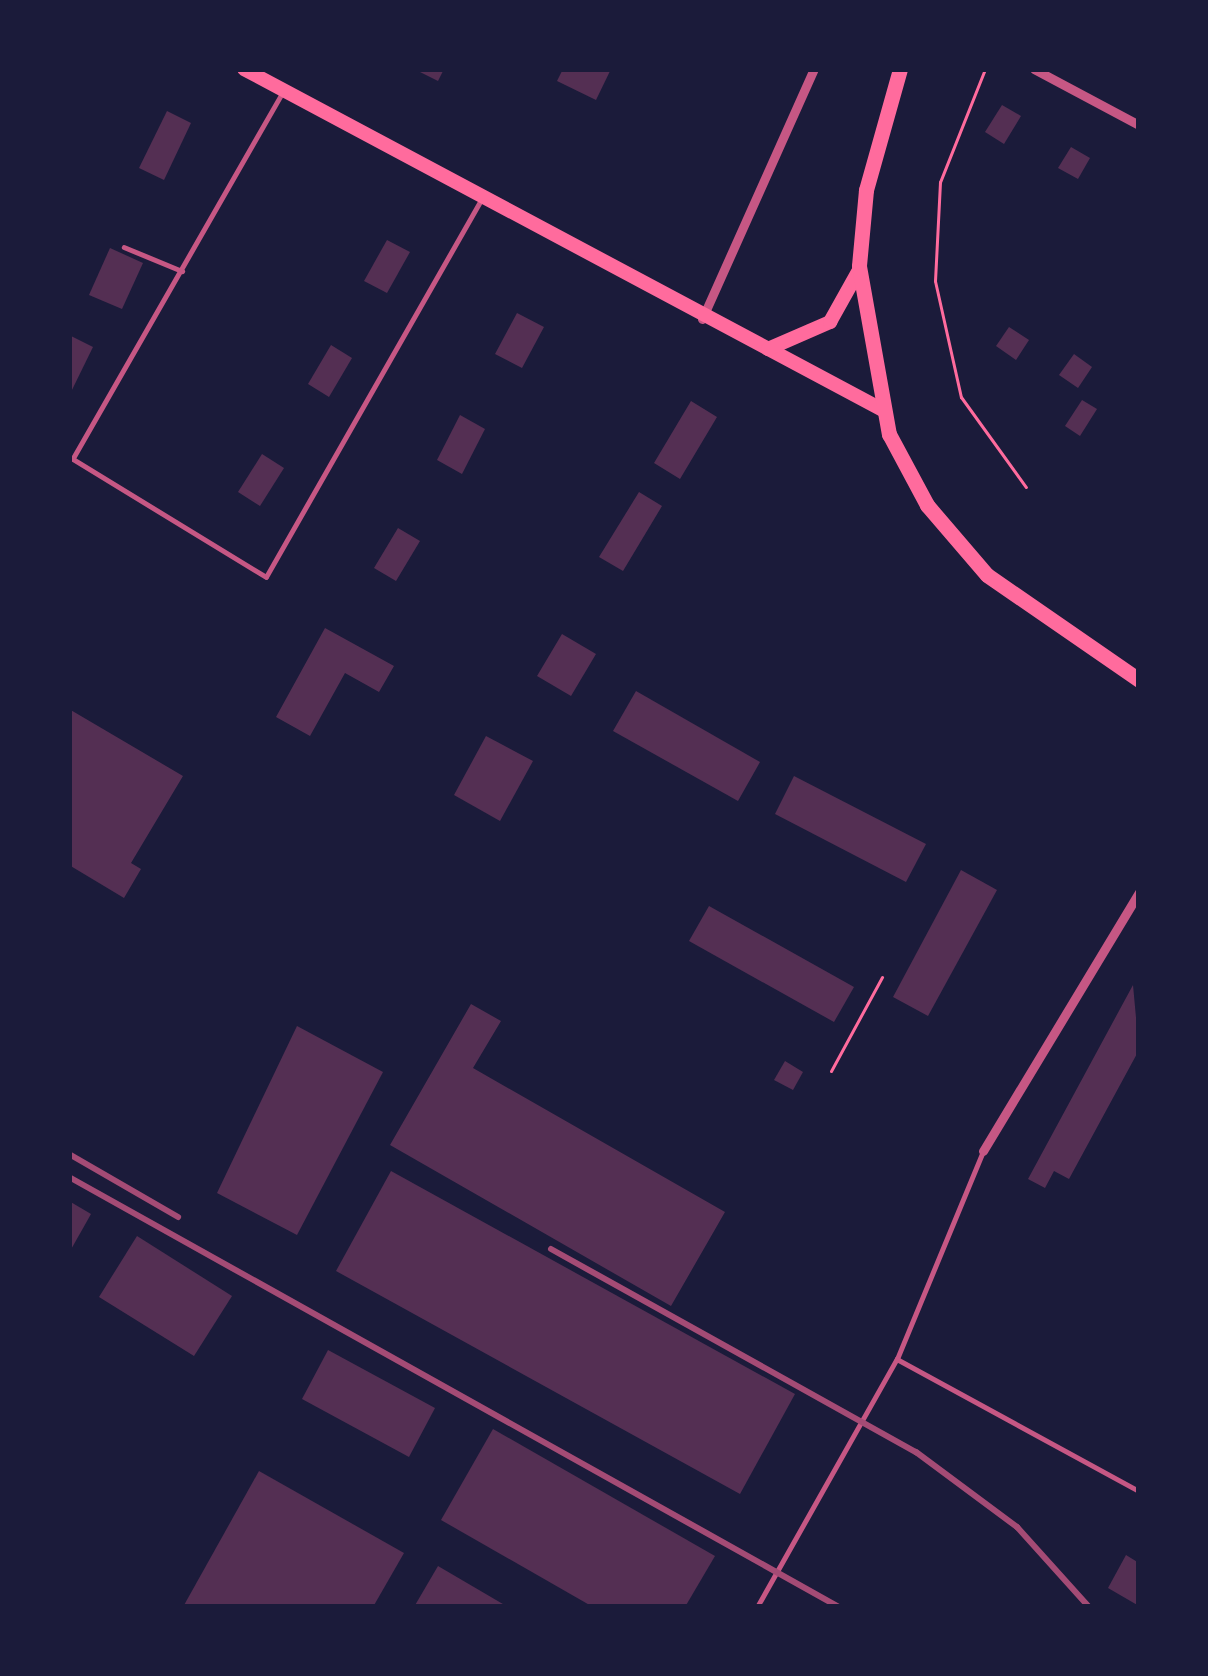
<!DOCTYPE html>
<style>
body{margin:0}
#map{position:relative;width:1208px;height:1676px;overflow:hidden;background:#1b1b3a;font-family:Ubuntu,sans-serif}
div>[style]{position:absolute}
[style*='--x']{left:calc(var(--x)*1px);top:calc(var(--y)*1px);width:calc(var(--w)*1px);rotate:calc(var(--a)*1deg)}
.building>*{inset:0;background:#542f53}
.path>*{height:3px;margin:-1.5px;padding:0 1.5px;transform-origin:1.5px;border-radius:1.5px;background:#ff6b9d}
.service>*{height:4.5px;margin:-2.25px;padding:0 2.25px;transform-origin:2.25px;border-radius:2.25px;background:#c65784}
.minor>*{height:9px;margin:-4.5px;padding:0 4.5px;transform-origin:4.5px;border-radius:4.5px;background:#c65784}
.secondary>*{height:14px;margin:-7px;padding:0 7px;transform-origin:7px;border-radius:7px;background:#ff6b9d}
.primary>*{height:15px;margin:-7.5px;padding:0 7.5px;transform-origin:7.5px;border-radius:7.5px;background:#ff6b9d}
.rail>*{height:6px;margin:-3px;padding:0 3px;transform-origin:3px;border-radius:3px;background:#a44b75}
span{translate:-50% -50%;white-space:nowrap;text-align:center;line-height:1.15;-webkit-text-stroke:9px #1b1b3a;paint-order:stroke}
.frame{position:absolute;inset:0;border:72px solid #1b1b3a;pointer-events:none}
</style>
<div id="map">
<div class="building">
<i style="clip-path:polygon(414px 69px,444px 69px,438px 81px)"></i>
<i style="clip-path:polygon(563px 69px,611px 69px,596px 100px,557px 81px)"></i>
<i style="clip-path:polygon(1002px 105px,1021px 116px,1004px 144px,985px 132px)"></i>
<i style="clip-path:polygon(167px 111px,191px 123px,164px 180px,139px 168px)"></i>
<i style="clip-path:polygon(1071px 147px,1090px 158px,1078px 179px,1058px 168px)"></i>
<i style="clip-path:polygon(387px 240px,410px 252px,387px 293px,364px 281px)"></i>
<i style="clip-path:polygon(110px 248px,143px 263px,122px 309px,89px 295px)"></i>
<i style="clip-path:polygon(517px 313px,544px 327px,522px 368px,495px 354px)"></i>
<i style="clip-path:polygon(1009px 327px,1029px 340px,1016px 360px,996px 346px)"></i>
<i style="clip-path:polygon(69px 335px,93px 347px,69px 396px)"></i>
<i style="clip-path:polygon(331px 345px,352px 358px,329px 397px,308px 384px)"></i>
<i style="clip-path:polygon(1074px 354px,1092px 367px,1078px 388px,1059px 375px)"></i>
<i style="clip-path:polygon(1082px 400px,1097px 409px,1080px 436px,1065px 426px)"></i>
<i style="clip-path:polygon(691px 401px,717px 417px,680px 479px,654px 463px)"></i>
<i style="clip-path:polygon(460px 415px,485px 429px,462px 474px,437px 460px)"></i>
<i style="clip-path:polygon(262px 454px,284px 468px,260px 506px,238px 492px)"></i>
<i style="clip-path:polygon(639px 492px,662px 506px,623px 571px,599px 557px)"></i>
<i style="clip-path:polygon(398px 528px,420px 541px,396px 581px,374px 568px)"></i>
<i style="clip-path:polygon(325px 628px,394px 666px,379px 692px,345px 673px,310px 736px,276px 717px)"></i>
<i style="clip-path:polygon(562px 634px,596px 654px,571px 696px,537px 676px)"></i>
<i style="clip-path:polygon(636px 691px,760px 762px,738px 801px,613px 731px)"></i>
<i style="clip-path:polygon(69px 709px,183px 776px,131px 863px,141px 869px,124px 898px,69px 865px)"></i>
<i style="clip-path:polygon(486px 736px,533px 761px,500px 821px,454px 795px)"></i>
<i style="clip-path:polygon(794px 776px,926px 844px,906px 882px,775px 814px)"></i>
<i style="clip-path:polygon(961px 870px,997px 890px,928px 1016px,893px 997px)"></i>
<i style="clip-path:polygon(709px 906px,854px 987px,834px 1022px,689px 941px)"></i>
<i style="clip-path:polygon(1133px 985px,1139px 1050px,1069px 1179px,1054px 1171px,1045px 1188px,1028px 1179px)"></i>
<i style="clip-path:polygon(471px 1004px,501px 1021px,473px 1068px,725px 1212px,671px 1306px,390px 1145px)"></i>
<i style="clip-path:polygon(297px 1026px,383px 1072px,297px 1235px,217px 1193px)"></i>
<i style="clip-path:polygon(785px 1061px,803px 1072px,793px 1090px,774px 1080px)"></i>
<i style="clip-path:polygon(391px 1171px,795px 1394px,740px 1494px,336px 1271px)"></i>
<i style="clip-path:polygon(69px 1201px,91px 1214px,69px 1253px)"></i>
<i style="clip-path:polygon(137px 1236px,232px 1296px,194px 1356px,99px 1297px)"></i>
<i style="clip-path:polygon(328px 1350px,435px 1408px,409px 1457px,302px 1399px)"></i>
<i style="clip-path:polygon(493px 1429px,715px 1556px,685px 1607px,593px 1607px,441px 1520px)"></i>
<i style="clip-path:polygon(259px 1471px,404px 1553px,373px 1607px,183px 1607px)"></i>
<i style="clip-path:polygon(1126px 1555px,1139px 1563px,1139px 1606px,1108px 1588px)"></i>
<i style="clip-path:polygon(438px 1566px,508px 1607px,414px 1607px)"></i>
</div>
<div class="path">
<i style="--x:985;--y:69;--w:122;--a:111.7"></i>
<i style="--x:940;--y:182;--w:99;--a:92.9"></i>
<i style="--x:935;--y:281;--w:119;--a:77.4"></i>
<i style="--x:961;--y:397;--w:111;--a:54.2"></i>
<i style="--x:831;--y:1071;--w:107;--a:-61.5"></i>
</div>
<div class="service">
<i style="--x:281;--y:96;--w:418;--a:119.8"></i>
<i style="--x:73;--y:459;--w:226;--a:31.4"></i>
<i style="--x:266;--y:577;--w:435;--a:-60.3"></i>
<i style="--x:124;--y:247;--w:63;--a:22.5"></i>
<i style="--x:897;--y:1359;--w:276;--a:28.6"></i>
<i style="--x:757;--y:1607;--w:285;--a:-60.6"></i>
<i style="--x:897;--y:1359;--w:225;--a:-67.5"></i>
</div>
<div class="minor">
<i style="--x:1034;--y:69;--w:119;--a:28.1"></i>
<i style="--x:702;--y:319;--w:274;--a:-65.9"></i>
<i style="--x:983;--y:1151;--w:302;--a:-58.9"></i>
</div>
<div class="secondary">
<i style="--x:244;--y:69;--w:722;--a:28.09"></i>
<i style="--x:768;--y:349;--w:68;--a:-23.5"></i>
<i style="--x:830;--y:322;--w:57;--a:-60.8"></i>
</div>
<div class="primary">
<i style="--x:900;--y:69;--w:126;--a:105.7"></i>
<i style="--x:866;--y:190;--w:76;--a:95.3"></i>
<i style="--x:859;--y:266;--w:171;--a:79.9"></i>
<i style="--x:889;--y:434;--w:81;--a:61.8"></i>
<i style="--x:927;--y:505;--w:92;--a:49.4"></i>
<i style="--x:987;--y:575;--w:185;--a:34.6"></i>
</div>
<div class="rail">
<i style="--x:69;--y:1154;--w:126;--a:30"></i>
<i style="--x:69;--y:1177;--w:882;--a:29.18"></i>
<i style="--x:551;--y:1249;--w:418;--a:29.1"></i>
<i style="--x:916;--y:1452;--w:126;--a:36.6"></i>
<i style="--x:1017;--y:1527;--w:108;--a:48"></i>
</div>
<div class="frame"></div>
</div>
